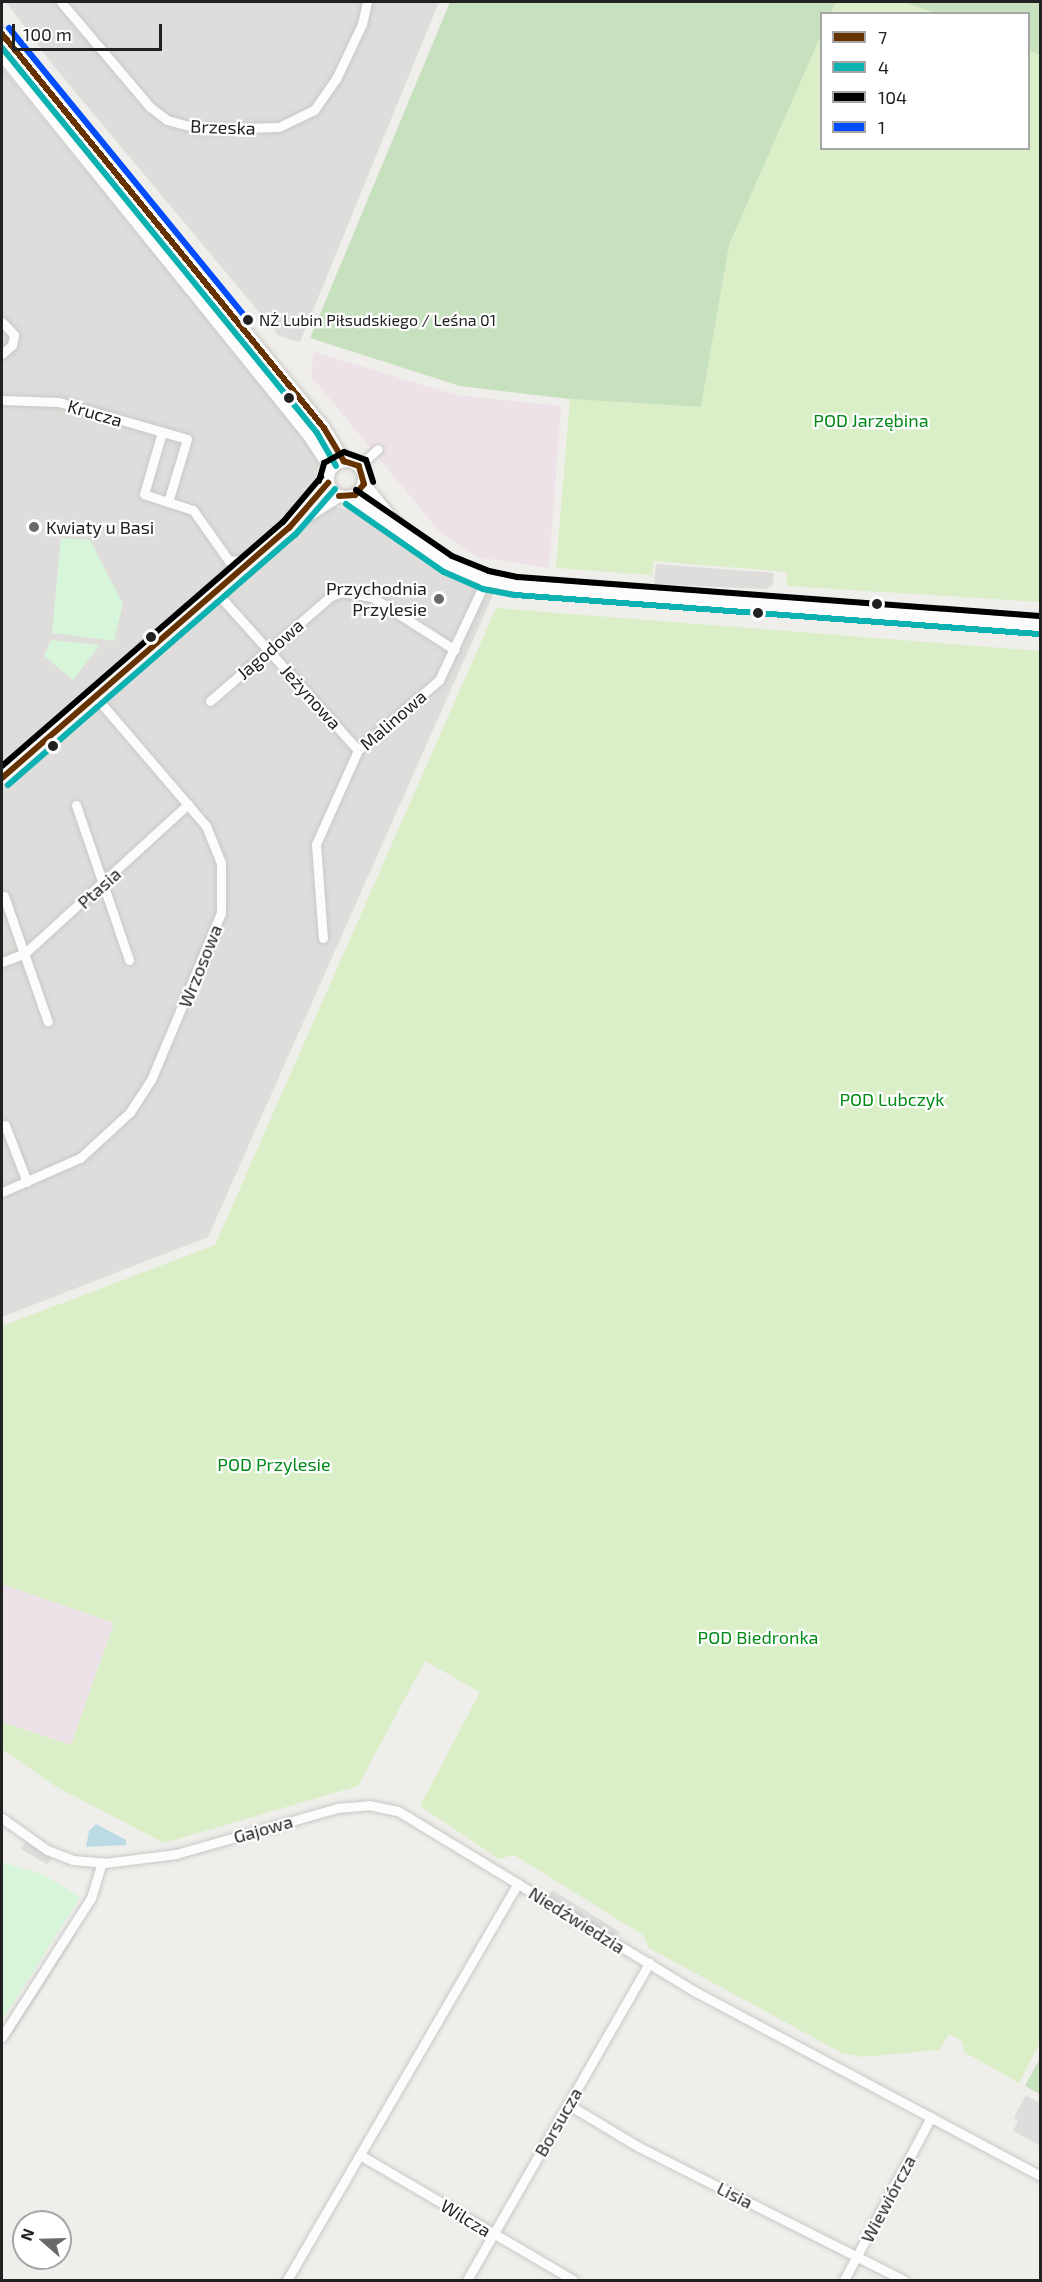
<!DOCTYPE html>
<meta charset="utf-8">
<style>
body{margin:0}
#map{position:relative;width:1042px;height:2282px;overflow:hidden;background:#efeeea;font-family:"Exo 2",sans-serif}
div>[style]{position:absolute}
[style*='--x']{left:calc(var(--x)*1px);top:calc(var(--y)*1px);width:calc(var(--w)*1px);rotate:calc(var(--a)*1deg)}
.residential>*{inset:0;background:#dedddb}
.industrial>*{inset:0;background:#ede2e8}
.grass>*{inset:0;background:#daefc7}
.forest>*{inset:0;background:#c7e0bd}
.park>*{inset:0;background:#d7f6d9}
.water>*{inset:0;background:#bbdae4}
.roads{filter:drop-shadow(0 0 2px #c8c8c6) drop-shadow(0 0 2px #c8c8c6)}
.minor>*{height:9px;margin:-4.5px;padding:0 4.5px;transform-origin:4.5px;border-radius:4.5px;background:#fdfcfc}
.tertiary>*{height:12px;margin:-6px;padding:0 6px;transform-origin:6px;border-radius:6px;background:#fdfcfc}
.tertiary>.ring{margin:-6px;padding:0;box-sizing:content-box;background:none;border:12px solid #fdfcfc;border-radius:50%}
.bus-1>*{height:6px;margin:-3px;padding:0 3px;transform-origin:3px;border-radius:3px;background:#630}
.bus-2>*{height:6px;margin:-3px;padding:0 3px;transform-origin:3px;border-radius:3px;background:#0cb1b1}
.bus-3>*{height:6px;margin:-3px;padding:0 3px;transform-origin:3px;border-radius:3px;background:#000}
.bus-4>*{height:6px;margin:-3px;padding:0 3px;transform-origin:3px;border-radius:3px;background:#004dff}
.dots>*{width:16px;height:16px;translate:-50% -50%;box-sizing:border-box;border:3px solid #fff;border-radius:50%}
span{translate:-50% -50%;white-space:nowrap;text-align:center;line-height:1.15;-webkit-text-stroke:4.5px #fff;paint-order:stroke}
.bus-label{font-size:16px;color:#212121}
.left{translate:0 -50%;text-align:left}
.street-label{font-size:18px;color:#212121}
.park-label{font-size:18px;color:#048a17}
.poi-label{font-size:18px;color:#212121}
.right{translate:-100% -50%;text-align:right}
.frame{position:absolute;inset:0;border:3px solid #212121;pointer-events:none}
.legend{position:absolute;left:820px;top:12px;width:210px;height:138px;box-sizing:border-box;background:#fff;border:2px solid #a6a6a6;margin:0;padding:8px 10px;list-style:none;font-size:18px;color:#212121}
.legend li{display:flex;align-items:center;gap:12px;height:30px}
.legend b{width:30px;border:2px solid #a6a6a6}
.north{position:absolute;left:12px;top:2210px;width:60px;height:60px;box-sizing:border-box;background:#fff;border:2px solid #a6a6a6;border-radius:50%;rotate:290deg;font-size:16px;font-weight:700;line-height:24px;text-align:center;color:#212121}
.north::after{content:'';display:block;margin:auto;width:21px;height:27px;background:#696967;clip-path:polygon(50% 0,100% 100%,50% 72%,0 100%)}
.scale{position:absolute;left:12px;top:24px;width:150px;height:27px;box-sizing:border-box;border:3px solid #212121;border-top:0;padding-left:8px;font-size:18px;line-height:21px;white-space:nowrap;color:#212121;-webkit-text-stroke:4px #fff;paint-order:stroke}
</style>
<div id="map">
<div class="residential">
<i style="clip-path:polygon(6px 2px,439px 2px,300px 342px,279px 336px,56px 69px)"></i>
<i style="clip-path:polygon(2px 68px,310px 445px,319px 460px,316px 481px,334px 507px,354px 509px,446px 570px,496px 588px,208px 1237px,2px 1317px)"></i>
<i style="clip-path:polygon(656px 564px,774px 573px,772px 586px,766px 589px,654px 584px)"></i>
<i style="clip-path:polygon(28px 1838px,53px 1853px,48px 1865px,21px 1849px)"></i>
<i style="clip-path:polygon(552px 1890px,620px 1932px,614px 1943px,546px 1900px)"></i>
<i style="clip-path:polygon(76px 1929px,77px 1934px,14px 2033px,9px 2034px)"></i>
<i style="clip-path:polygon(1026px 2095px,1040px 2103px,1040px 2146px,1013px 2131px,1018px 2121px,1014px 2118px)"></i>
</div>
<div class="industrial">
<i style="clip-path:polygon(314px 352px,456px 395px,561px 406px,549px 568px,476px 557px,440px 532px,311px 376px)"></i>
<i style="clip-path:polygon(2px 1584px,114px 1623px,71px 1745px,2px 1722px)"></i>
</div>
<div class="grass">
<i style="clip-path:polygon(836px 2px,904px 2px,935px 13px,831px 14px)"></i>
<i style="clip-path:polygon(821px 35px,822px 148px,1028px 148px,1029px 50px,1040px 55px,1040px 602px,787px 586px,787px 572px,653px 561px,652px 575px,556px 568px,570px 399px,701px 407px,729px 245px)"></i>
<i style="clip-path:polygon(496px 608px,1040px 651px,1040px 2042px,1019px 2083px,964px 2052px,963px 2042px,949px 2034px,939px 2050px,862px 2057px,842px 2053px,649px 1948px,643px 1935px,514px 1855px,499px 1859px,420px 1806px,480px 1692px,425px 1661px,358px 1786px,164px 1843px,55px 1786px,2px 1749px,2px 1722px,71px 1745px,114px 1623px,2px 1584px,2px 1326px,215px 1245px)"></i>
</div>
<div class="forest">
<i style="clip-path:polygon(450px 2px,836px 2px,831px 13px,822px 14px,821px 35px,729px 245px,701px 407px,570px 399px,460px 386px,310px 338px)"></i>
<i style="clip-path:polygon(904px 2px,1040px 2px,1040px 55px,1029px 50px,1028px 14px,935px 13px)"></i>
<i style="clip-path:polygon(1040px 2058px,1040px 2094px,1025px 2086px)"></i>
</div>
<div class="park">
<i style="clip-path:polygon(61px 538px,90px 540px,123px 604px,114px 641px,52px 633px)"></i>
<i style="clip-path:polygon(51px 640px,100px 645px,73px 680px,44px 656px)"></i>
<i style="clip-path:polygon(2px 1862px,44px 1875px,80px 1897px,2px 2021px)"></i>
</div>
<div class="water">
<i style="clip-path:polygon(96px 1824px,126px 1840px,126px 1845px,86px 1847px,89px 1831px)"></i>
</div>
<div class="roads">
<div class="minor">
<i style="--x:61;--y:2;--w:138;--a:49.7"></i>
<i style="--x:150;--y:107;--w:21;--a:37"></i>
<i style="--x:167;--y:120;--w:34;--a:15"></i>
<i style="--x:200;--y:129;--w:79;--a:-1.5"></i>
<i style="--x:279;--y:127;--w:39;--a:-26"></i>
<i style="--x:314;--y:110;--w:38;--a:-55"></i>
<i style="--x:336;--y:79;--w:61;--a:-64.7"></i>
<i style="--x:362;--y:24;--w:23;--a:-77"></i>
<i style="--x:2;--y:322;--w:18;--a:47"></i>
<i style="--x:14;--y:335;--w:10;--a:101"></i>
<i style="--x:12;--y:345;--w:13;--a:138"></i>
<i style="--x:2;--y:400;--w:57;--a:2"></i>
<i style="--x:59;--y:402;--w:133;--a:16.1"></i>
<i style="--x:187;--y:439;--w:66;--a:106.8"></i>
<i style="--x:168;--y:502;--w:25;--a:-162"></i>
<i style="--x:144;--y:494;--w:65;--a:-73.8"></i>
<i style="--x:359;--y:466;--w:25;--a:-42"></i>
<i style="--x:168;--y:502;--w:26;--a:18"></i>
<i style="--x:193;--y:510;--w:62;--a:54.8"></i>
<i style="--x:229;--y:561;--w:25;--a:-5"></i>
<i style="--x:216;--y:592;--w:212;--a:48.1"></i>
<i style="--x:210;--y:701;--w:160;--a:-41"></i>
<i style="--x:331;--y:596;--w:12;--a:-20"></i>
<i style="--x:342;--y:592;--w:30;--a:9"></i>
<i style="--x:372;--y:597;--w:98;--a:32.6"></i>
<i style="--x:76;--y:805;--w:164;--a:71.1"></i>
<i style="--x:4;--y:896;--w:133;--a:70.8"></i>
<i style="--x:323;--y:938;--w:94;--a:-94.3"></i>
<i style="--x:316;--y:844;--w:103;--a:-65.9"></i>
<i style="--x:358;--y:750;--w:107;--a:-40.8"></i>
<i style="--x:439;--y:680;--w:110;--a:-64.8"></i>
<i style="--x:2;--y:962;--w:25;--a:-21"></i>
<i style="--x:25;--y:953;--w:221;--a:-42.4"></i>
<i style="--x:5;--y:1125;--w:61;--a:68.9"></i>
<i style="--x:2;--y:1192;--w:85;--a:-23.6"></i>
<i style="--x:80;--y:1158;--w:68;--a:-42.6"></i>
<i style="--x:130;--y:1112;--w:38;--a:-57"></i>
<i style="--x:151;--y:1080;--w:181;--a:-67.3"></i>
<i style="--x:221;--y:913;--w:50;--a:-90"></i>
<i style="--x:221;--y:863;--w:40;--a:-112"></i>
<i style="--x:206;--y:826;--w:170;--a:-130.5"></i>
<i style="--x:2;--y:1818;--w:55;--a:35.4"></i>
<i style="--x:47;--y:1850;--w:28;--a:21"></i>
<i style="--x:73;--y:1860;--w:32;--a:5"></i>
<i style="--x:105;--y:1863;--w:72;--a:-7.2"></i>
<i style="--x:176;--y:1854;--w:167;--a:-15.9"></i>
<i style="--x:337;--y:1808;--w:32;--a:-5"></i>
<i style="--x:369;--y:1805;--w:30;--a:12"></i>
<i style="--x:398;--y:1811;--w:349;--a:31.3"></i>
<i style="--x:696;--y:1992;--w:390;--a:28.1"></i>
<i style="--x:2;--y:2037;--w:165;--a:-57.4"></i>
<i style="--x:91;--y:1898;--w:37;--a:-73"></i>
<i style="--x:569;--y:2105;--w:82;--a:31"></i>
<i style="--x:639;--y:2147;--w:297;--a:26.7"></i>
<i style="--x:360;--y:2155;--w:247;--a:30.4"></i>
<i style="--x:287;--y:2280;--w:459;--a:-59.8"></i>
<i style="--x:467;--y:2280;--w:366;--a:-60.1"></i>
<i style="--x:844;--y:2280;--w:185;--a:-61.9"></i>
</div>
<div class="tertiary">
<i style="--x:2;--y:34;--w:509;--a:50.74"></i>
<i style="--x:324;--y:428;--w:39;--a:59"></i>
<i style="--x:2;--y:55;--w:487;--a:51.1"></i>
<i style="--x:308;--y:434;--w:42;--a:56.7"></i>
<i class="ring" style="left:328px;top:461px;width:24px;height:24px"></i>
<i style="--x:364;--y:484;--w:51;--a:51.3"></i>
<i style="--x:351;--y:497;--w:118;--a:34.6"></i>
<i style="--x:448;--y:564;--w:41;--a:22.8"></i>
<i style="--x:486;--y:580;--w:32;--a:11"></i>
<i style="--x:517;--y:586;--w:524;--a:4.26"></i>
<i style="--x:298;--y:522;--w:49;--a:-32.4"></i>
<i style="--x:2;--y:778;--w:381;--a:-41.1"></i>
<i style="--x:289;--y:528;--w:60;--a:-49.1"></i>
</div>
</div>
<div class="bus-1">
<i style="--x:2;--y:34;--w:509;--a:50.74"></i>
<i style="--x:324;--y:428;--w:39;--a:59"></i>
<i style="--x:339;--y:496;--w:16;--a:-4"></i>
<i style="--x:355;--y:495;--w:14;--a:-51"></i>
<i style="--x:364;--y:484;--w:19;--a:-106"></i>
<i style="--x:359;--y:466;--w:16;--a:-162"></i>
<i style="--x:2;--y:778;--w:381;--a:-41.1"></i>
<i style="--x:289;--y:528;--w:60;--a:-49.1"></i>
</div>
<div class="bus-2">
<i style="--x:2;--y:48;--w:497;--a:50.7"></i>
<i style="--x:317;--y:433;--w:38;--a:60"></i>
<i style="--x:346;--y:504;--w:119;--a:34.8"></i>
<i style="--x:444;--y:572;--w:43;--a:23.6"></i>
<i style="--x:483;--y:589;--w:33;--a:11"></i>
<i style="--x:515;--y:595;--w:525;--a:4.26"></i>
<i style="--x:8;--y:785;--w:381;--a:-41.1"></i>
<i style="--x:295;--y:535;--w:61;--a:-49"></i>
</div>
<div class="bus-3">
<i style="--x:319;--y:481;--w:19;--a:-74"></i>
<i style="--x:324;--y:463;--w:23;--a:-29"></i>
<i style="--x:344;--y:452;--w:23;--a:20"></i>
<i style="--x:366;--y:460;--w:23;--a:72"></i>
<i style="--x:356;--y:490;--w:116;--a:34.5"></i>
<i style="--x:452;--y:556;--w:40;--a:22"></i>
<i style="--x:489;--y:571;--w:30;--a:12"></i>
<i style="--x:518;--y:577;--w:523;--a:4.27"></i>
<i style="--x:2;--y:766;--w:372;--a:-41"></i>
<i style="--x:283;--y:522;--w:59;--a:-49.8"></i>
</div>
<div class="bus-4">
<i style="--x:9;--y:28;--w:380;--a:50.7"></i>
</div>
<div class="dots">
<i style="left:248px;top:320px;background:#212121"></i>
<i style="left:289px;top:398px;background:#212121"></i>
<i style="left:34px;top:527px;background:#696967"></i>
<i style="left:439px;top:599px;background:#696967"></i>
<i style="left:877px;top:604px;background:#212121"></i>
<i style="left:758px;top:613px;background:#212121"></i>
<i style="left:151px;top:637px;background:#212121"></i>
<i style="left:53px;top:746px;background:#212121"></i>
</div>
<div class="bus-label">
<span class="left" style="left:259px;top:320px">NŻ Lubin Piłsudskiego / Leśna 01</span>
</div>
<div class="street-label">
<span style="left:223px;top:127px;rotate:2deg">Brzeska</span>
<span style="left:95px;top:413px;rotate:16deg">Krucza</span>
<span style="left:270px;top:649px;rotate:-41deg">Jagodowa</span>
<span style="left:311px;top:697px;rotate:48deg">Jeżynowa</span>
<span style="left:393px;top:720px;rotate:-41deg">Malinowa</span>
<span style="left:99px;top:888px;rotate:-42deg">Ptasia</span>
<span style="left:200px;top:966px;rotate:-68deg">Wrzosowa</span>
<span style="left:263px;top:1829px;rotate:-16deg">Gajowa</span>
<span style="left:577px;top:1920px;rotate:32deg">Niedźwiedzia</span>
<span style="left:558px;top:2122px;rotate:-60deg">Borsucza</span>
<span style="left:735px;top:2195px;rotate:27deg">Lisia</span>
<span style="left:888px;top:2199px;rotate:-62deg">Wiewiórcza</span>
<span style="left:466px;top:2218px;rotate:31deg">Wilcza</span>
</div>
<div class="park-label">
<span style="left:871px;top:420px">POD Jarzębina</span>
<span style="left:892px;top:1099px">POD Lubczyk</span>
<span style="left:274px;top:1464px">POD Przylesie</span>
<span style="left:758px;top:1637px">POD Biedronka</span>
</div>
<div class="poi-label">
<span class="left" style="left:46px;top:527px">Kwiaty u Basi</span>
<span class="right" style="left:427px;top:599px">Przychodnia<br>Przylesie</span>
</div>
<div class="frame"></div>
<ul class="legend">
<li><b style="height:8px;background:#630"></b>7</li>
<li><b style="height:8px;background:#0cb1b1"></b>4</li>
<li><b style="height:8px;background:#000"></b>104</li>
<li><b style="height:8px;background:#004dff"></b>1</li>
</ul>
<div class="north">N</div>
<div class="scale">100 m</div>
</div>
